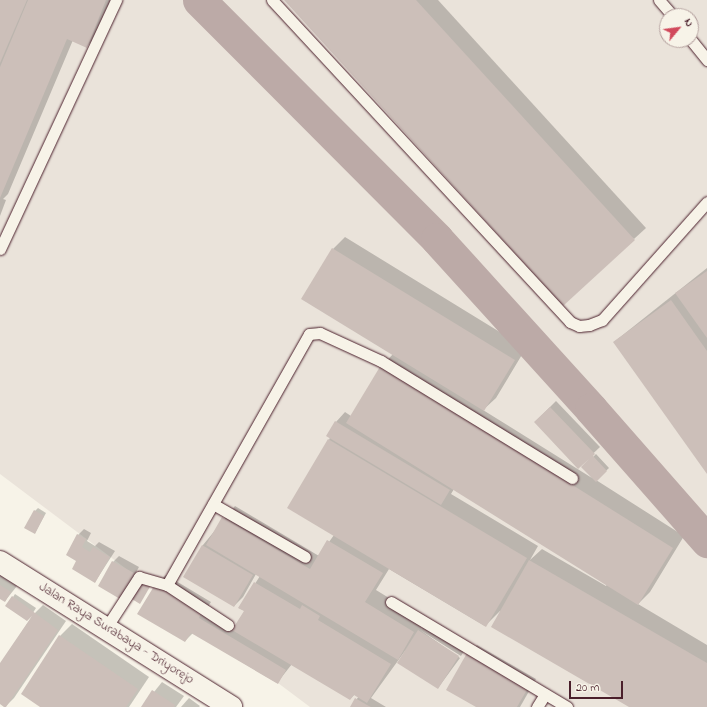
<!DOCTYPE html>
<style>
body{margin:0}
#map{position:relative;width:707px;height:707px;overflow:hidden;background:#f7f3e8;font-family:"Indie Flower",sans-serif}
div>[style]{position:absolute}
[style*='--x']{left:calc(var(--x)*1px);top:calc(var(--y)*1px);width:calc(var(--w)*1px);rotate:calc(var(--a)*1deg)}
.built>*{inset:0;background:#eae3da}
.shadow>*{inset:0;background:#0003}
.river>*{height:33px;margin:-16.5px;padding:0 16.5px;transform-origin:16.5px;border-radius:16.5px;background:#bcaaa7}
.building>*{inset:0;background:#ccbfb9}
.roads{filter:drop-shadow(0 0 1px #4a1f2b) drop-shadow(0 0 1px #4a1f2b)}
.lane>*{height:11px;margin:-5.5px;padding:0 5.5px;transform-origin:5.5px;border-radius:5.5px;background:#f7f3e8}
.primary>*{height:22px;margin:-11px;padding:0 11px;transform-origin:11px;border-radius:11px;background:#f7f3e8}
span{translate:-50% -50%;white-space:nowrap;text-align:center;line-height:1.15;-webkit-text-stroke:3px #f7f3e8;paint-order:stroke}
.street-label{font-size:13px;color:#4a1f2b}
.north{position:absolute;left:659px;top:8px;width:40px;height:40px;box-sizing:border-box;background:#f7f3e8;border:1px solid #b29e9c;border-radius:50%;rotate:61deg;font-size:11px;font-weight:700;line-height:16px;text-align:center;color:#4a1f2b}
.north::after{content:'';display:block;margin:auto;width:14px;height:18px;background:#d1495b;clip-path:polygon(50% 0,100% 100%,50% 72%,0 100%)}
.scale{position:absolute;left:569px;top:681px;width:54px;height:18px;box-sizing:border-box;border:2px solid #4a1f2b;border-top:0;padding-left:5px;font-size:12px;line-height:14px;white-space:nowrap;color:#4a1f2b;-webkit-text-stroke:3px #f7f3e8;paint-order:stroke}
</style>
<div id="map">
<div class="built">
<i style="clip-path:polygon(evenodd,0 0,707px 0,707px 707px,310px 707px,0 474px,0 0,667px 16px,691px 16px,691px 40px,667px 40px,667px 16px)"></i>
</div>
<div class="shadow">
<i style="clip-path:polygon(0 0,113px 0,99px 34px,87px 46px,73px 40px,8px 194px,3px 199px,6px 200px,0 216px)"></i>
<i style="clip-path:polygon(286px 0,438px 0,646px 228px,634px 239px)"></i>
<i style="clip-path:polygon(evenodd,345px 237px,526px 348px,496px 398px,483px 410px,592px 478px,583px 467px,596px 454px,609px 468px,596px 480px,684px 536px,650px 592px,638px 604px,707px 645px,707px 707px,631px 707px,500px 611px,485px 626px,389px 569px,376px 590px,425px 620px,421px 629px,428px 621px,467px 646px,461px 656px,420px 630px,460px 658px,438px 688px,405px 651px,371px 698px,386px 707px,351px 707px,359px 696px,355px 694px,350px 699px,292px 664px,277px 683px,193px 633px,185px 641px,156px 584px,166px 575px,211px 602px,207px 608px,236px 626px,245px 611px,239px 608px,260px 576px,256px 574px,243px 597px,234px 606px,185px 576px,203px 545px,235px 506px,319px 556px,334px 535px,329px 440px,336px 422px,345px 412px,351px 416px,382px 366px,393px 354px,333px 249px,345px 237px,454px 489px,607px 584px,606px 586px,542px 549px,530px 560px,538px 546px,451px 494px,454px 489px)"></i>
<i style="clip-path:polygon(707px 268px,707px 472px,614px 342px)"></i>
<i style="clip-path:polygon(556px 401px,600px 447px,578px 468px,535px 422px)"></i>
<i style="clip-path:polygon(38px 508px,46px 513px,35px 533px,35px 511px)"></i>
<i style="clip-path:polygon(84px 529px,91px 533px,87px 541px,95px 546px,99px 542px,115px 551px,95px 582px,77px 560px,78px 535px)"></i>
<i style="clip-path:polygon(119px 556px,139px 567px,126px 591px,113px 562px)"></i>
<i style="clip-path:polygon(0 575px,17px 586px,5px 601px,0 598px)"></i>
<i style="clip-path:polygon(15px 594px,36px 608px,31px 616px,13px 597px)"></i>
<i style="clip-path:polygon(43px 605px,66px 621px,14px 698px,5px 707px,0 703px,0 665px,33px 615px)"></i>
<i style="clip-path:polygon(72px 624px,149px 677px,129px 707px,41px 707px,60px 636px)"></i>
<i style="clip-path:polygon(477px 645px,536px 679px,520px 707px,478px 707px,468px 654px)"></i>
<i style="clip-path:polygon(162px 682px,184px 696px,176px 707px,142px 707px)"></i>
<i style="clip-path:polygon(189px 698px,200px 706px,199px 707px,181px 707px)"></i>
</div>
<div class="river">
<i style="--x:199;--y:0;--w:337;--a:45.1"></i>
<i style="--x:437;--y:239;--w:229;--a:47.8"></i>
<i style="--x:591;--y:409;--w:176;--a:48.7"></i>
</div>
<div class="building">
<i style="clip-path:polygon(0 0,27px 0,0 63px)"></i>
<i style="clip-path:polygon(28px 0,106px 0,87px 48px,67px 39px,0 198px,0 67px)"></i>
<i style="clip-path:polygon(284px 0,416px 0,635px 240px,563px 306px)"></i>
<i style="clip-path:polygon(332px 248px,515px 360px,484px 411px,301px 299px)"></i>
<i style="clip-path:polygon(707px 271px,707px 338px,675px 293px)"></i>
<i style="clip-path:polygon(671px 300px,707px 351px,707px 474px,613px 342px)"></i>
<i style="clip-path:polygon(381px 365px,673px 548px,638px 605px,346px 423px)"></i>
<i style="clip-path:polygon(550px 407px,595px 454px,593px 456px,607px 471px,596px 482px,581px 467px,589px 459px,578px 469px,534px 422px)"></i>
<i style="clip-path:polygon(335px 421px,450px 490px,441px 505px,326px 436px)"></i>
<i style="clip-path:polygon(328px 439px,527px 558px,486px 627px,287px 508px)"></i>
<i style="clip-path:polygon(34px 510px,44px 516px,35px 534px,24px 528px)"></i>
<i style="clip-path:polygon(222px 517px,310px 569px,327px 540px,383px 573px,365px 602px,414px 632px,398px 660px,206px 545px)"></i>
<i style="clip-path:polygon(77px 534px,86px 539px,82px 547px,90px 552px,93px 547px,110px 557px,95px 583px,72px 569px,76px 561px,66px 555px)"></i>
<i style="clip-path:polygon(202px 545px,253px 575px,234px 607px,183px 577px)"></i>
<i style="clip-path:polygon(529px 560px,707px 663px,707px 707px,629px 707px,491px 627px)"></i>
<i style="clip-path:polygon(112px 561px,134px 573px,120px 599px,98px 586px)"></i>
<i style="clip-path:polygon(137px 577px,151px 585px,140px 604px,127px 596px)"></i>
<i style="clip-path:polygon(254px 582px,300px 609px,302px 605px,320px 616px,318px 620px,391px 664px,367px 703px,354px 695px,350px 700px,232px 630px,244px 611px,238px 608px)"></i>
<i style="clip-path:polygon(156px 583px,202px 611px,199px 618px,286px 670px,278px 684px,191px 633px,185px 642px,137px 614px)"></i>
<i style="clip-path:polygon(0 585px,11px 592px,5px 602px,0 599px)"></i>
<i style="clip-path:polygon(12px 596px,58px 630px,6px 707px,4px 707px,0 704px,0 663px,32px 616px,27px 621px,5px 606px)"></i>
<i style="clip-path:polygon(418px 630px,459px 656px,438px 689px,397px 663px)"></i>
<i style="clip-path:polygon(59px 635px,138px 689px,126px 707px,40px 707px,21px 694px)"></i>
<i style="clip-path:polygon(467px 653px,528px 688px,517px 707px,476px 707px,446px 690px)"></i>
<i style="clip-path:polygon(152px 690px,175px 705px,174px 707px,141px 707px)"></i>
<i style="clip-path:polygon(355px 698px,367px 705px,371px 707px,350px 707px)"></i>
</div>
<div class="roads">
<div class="lane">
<i style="--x:272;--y:0;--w:439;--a:47.2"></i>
<i style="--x:570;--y:322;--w:10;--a:24"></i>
<i style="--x:579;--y:326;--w:10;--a:-6"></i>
<i style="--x:589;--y:325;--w:14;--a:-21"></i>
<i style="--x:602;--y:320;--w:158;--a:-48.3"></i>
<i style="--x:659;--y:0;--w:21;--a:49"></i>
<i style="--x:691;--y:40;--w:26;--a:51"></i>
<i style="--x:0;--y:249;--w:275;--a:-65"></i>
<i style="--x:213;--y:504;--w:106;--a:29.9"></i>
<i style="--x:167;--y:585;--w:288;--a:-60.5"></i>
<i style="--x:309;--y:334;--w:11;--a:-5"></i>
<i style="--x:320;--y:333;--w:67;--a:24.7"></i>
<i style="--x:381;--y:361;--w:224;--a:31.5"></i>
<i style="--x:391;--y:602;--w:205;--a:30.8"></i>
<i style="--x:106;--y:628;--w:61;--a:-57.1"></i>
<i style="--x:139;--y:577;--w:29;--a:16"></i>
<i style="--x:167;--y:585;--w:73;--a:33.3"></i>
<i style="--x:537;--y:707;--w:15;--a:-58"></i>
</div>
<div class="primary">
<i style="--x:0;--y:562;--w:273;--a:32.1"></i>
</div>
</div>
<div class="street-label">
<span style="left:116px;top:634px;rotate:32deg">Jalan Raya Surabaya - Driyorejo</span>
</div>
<div class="north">N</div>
<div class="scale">20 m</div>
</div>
